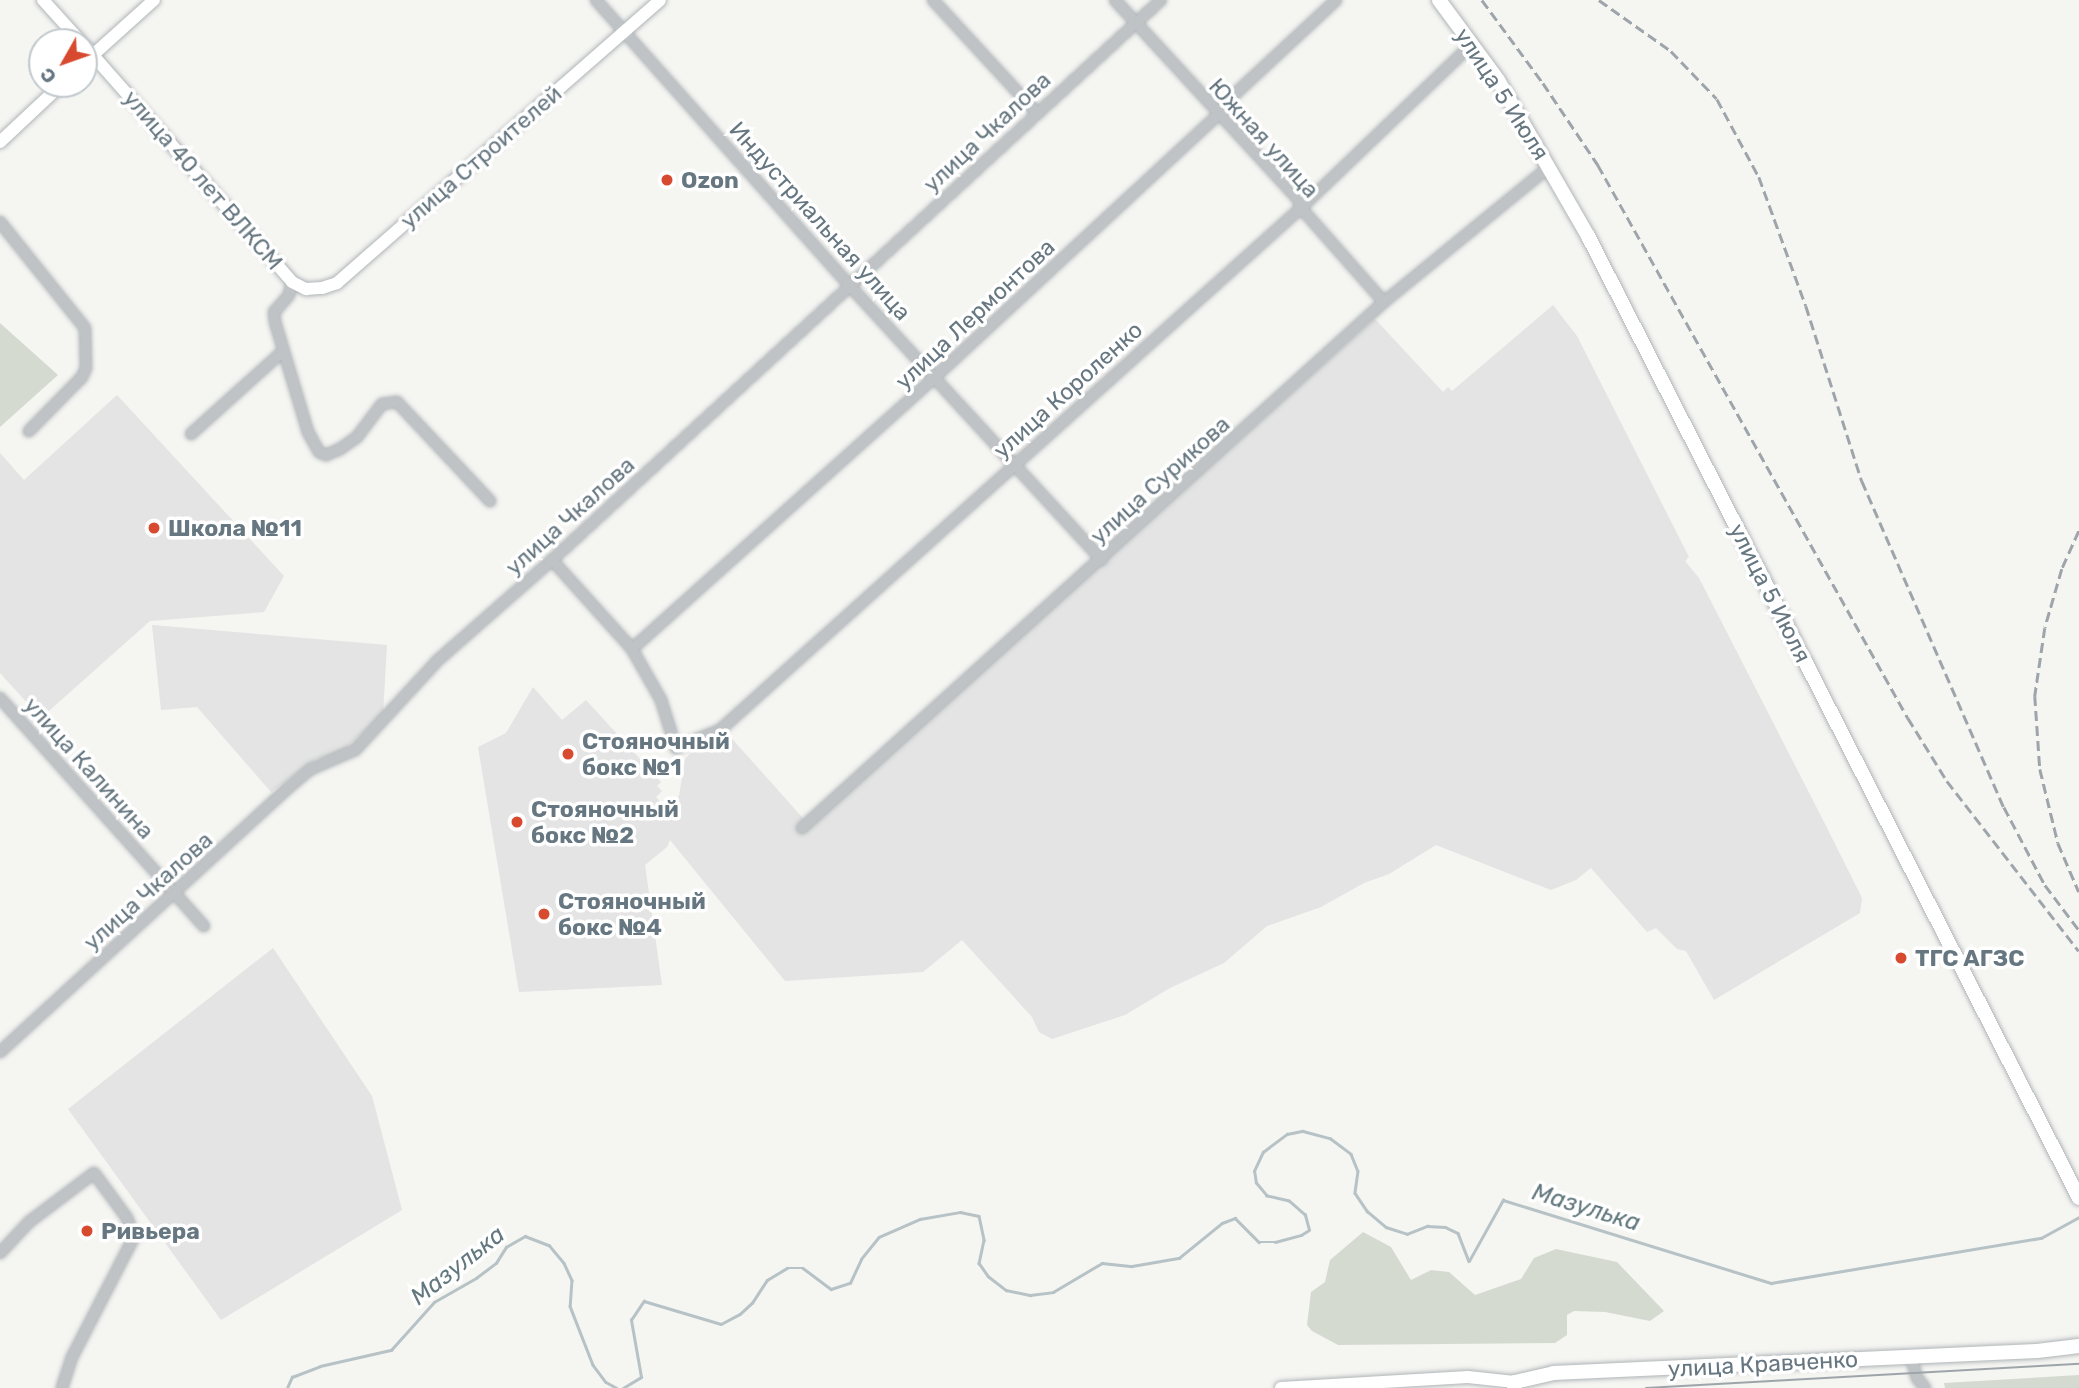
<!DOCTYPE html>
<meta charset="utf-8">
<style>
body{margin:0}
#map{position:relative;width:2079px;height:1388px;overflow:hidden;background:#f5f5f2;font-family:Rubik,sans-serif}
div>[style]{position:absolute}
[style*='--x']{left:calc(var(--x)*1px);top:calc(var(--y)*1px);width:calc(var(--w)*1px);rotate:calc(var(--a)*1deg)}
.built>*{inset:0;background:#e3e4e3}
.green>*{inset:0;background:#d5dad1}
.stream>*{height:2.5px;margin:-1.25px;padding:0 1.25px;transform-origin:1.25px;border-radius:1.25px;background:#b6c2c5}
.roads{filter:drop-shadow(0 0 2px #b0b5b8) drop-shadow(0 0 2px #b0b5b8)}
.minor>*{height:10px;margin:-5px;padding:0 5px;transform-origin:5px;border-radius:5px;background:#bfc3c6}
.major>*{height:12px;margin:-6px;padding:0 6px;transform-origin:6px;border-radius:6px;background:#fff}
.highway>*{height:14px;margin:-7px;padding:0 7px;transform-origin:7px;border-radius:7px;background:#fff}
.tram>*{height:2px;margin:-1px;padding:0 1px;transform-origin:1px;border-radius:1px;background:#9ea5aa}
.rail>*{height:2.5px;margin-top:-1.25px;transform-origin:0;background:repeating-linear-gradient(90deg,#9ea5aa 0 10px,transparent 0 15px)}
.dots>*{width:19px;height:19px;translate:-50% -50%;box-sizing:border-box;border:4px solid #fff;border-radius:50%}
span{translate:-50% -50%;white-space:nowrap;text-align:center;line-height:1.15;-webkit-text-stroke:7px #fff;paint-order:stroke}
.street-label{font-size:23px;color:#667781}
.poi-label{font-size:23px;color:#667781;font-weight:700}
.left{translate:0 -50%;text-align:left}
.water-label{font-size:24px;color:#62787e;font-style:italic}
.north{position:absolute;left:28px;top:28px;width:70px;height:70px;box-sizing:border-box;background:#fff;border:2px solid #c2c9cd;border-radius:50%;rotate:230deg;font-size:19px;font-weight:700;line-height:28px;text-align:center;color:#667781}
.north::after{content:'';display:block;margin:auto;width:24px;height:32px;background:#d84a2f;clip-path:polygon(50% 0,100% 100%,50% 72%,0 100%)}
</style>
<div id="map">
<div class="built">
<i style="clip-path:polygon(1553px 305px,1577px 336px,1689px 557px,1685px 561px,1699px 578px,1823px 820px,1862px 898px,1860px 913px,1714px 1000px,1686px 951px,1677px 949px,1656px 928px,1647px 932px,1591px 868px,1576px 880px,1551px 890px,1436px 845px,1389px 874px,1364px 883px,1321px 907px,1267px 926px,1224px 963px,1170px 988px,1125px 1015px,1052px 1039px,1039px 1032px,1032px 1017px,962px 940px,923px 972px,785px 981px,670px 840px,667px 847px,645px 865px,662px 985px,519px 992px,478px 747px,506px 733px,533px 687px,562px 720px,586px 700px,661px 782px,657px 786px,662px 791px,656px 797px,663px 805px,679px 796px,685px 759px,694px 749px,726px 732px,809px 825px,1375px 319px,1443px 392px,1448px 387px,1452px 391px)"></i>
<i style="clip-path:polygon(117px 395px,284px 576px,264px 612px,150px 621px,41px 718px,0 673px,0 453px,24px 480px)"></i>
<i style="clip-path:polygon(152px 625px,387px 645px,383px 714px,341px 752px,316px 759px,271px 792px,197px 707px,161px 710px)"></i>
<i style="clip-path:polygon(273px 948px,372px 1096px,402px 1210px,221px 1320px,68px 1109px)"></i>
</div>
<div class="green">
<i style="clip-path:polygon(0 323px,58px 375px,0 427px)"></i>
<i style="clip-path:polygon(1363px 1232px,1391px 1247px,1411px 1280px,1431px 1270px,1449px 1272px,1475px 1295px,1521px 1279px,1534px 1258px,1556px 1249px,1617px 1262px,1664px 1311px,1650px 1321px,1605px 1312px,1574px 1311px,1567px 1315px,1567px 1335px,1555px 1343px,1338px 1345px,1312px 1331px,1307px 1325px,1311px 1292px,1325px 1282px,1330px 1260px)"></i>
<i style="clip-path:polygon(2079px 1375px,2079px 1388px,1945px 1388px,1944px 1383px)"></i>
</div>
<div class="stream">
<i style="--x:1469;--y:1261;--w:70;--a:-60.9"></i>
<i style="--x:1503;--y:1200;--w:281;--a:17.2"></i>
<i style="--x:1771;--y:1283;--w:274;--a:-9.5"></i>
<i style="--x:2041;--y:1238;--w:43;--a:-28.9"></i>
<i style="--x:287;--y:1388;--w:12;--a:-66"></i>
<i style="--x:292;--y:1377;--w:30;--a:-21"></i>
<i style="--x:320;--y:1366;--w:73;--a:-12.7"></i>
<i style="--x:391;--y:1350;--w:64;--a:-48.1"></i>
<i style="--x:434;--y:1302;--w:48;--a:-29.7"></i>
<i style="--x:476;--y:1278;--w:25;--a:-37"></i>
<i style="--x:496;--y:1263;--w:19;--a:-58"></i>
<i style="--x:506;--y:1247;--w:22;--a:-30"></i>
<i style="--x:525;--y:1236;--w:26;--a:21"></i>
<i style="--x:549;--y:1245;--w:23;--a:50"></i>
<i style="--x:564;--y:1263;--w:19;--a:65"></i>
<i style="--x:572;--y:1280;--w:26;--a:94"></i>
<i style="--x:570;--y:1306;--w:63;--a:68.7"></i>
<i style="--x:593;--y:1365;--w:21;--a:53"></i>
<i style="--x:606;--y:1382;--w:13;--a:29"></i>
<i style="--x:623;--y:1388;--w:21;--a:-31"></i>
<i style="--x:641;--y:1377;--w:58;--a:-100"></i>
<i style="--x:631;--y:1320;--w:23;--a:-56"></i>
<i style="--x:644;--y:1301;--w:80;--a:16.6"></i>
<i style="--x:721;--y:1324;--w:21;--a:-28"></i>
<i style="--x:740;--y:1314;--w:16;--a:-43"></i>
<i style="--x:752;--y:1303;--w:27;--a:-57"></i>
<i style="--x:767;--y:1280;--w:23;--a:-31"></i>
<i style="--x:787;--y:1268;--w:16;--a:0"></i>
<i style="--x:803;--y:1268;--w:35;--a:37"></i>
<i style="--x:831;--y:1289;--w:20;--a:-18"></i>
<i style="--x:850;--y:1283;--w:26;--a:-65"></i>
<i style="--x:861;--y:1259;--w:28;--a:-51"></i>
<i style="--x:879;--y:1237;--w:45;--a:-23.7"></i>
<i style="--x:920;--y:1219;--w:41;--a:-9.9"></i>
<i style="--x:960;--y:1212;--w:19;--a:12"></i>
<i style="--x:979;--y:1216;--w:25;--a:78"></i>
<i style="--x:984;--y:1240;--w:24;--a:102"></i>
<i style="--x:979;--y:1263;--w:16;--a:55"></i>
<i style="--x:988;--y:1276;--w:23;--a:38"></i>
<i style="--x:1006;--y:1290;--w:25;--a:12"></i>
<i style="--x:1030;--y:1295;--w:23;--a:-7"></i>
<i style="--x:1053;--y:1292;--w:57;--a:-30.6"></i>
<i style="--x:1102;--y:1263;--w:30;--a:6"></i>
<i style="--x:1132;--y:1266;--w:48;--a:-9.7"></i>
<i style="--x:1179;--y:1258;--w:55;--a:-39.1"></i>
<i style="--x:1222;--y:1223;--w:14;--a:-21"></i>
<i style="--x:1235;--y:1218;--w:34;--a:45"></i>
<i style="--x:1259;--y:1242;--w:16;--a:0"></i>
<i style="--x:1275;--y:1242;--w:27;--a:-15"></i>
<i style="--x:1301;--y:1235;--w:9;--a:-32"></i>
<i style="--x:1309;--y:1230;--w:16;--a:-105"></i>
<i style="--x:1305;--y:1215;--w:21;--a:-139"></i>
<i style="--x:1289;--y:1201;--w:23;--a:-167"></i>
<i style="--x:1267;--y:1196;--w:17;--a:-130"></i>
<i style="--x:1256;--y:1183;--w:12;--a:-99"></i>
<i style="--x:1254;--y:1171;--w:21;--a:-65"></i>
<i style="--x:1263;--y:1152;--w:30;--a:-37"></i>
<i style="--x:1287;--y:1134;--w:16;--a:-11"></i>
<i style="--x:1303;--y:1131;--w:28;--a:15"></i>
<i style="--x:1330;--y:1138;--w:26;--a:37"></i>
<i style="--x:1351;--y:1154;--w:18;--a:68"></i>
<i style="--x:1358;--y:1171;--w:22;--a:98"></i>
<i style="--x:1355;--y:1193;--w:22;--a:56"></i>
<i style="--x:1367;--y:1211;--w:25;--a:40"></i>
<i style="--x:1386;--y:1227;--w:22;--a:18"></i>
<i style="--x:1407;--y:1234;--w:22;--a:-22"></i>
<i style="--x:1427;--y:1226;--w:18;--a:3"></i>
<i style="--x:1445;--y:1227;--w:14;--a:25"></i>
<i style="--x:1458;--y:1233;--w:30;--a:69"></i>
</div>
<div class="roads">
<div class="minor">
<i style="--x:596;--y:0;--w:383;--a:48.4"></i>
<i style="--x:850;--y:286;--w:372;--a:47.4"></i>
<i style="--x:933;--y:0;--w:152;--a:47.4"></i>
<i style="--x:1115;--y:0;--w:270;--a:47.4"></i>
<i style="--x:1298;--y:199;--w:9;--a:72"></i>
<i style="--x:1301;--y:208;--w:125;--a:48.6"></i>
<i style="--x:0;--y:222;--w:136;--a:51.3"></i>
<i style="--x:85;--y:328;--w:40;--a:88.6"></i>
<i style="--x:86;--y:368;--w:10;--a:114"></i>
<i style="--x:82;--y:377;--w:76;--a:134.5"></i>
<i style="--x:292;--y:282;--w:13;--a:103"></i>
<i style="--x:289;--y:295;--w:23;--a:131"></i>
<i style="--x:274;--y:312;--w:10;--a:84"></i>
<i style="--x:275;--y:322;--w:115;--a:73.3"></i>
<i style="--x:308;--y:432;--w:23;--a:61"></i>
<i style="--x:319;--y:452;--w:8;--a:23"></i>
<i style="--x:326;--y:455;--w:15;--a:-23"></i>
<i style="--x:340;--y:449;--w:21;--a:-35"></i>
<i style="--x:357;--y:437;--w:41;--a:-52.9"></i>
<i style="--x:382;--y:404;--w:15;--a:-8"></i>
<i style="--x:397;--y:402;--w:136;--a:46.8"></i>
<i style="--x:191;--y:434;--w:122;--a:-42"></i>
<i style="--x:552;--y:560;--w:120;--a:48"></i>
<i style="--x:632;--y:649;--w:59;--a:60.4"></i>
<i style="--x:661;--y:700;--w:50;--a:72.6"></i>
<i style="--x:676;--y:748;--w:48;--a:-22.2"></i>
<i style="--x:720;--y:730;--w:781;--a:-41.94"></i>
<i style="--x:1301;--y:208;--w:238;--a:-43.8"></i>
<i style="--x:632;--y:649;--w:409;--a:-41.9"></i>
<i style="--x:936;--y:376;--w:384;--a:-42.8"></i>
<i style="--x:1218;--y:115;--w:27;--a:-51"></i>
<i style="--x:1235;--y:94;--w:138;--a:-42.9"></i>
<i style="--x:0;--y:698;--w:306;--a:48.2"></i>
<i style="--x:802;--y:828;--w:784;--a:-42.11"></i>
<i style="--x:1384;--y:302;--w:213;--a:-39.3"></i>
<i style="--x:0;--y:1052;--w:391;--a:-42.5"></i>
<i style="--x:288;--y:788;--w:30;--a:-40"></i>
<i style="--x:311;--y:769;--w:48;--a:-23.4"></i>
<i style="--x:355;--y:750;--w:121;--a:-47.3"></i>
<i style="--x:437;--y:661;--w:153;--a:-41.3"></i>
<i style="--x:552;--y:560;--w:827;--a:-42.6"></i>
<i style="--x:0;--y:1253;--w:42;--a:-46.9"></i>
<i style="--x:29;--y:1222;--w:81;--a:-37"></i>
<i style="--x:94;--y:1173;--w:56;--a:53.7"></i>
<i style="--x:127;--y:1218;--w:20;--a:70"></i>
<i style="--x:134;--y:1237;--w:135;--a:117.3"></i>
<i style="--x:72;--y:1357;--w:33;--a:108"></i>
<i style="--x:1911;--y:1357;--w:22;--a:74"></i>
<i style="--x:1917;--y:1378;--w:13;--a:51"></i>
</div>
<div class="major">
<i style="--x:43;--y:0;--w:57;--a:47.9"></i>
<i style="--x:84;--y:45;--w:315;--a:48.7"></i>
<i style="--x:292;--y:282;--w:16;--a:27"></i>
<i style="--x:306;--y:289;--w:16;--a:-4"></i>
<i style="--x:322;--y:288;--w:16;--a:-18"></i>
<i style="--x:337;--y:283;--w:429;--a:-41.2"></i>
<i style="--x:84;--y:63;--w:94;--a:-42"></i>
<i style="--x:0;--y:142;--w:85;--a:-43.1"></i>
<i style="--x:1281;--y:1388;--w:187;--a:-3.4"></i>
<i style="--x:1468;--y:1377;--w:47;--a:6.1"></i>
</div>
<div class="highway">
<i style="--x:1439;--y:0;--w:99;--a:53.6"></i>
<i style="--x:1498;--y:80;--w:180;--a:60"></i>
<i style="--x:1588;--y:236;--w:1080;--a:62.96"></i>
<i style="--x:1514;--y:1388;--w:6;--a:-81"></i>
<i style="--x:1515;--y:1382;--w:39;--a:-13"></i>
<i style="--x:1553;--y:1373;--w:484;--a:-2.6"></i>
<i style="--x:2037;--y:1351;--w:42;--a:-6.8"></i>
</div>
</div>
<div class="tram">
<i style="--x:1646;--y:1388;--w:434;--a:-3.2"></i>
</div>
<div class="rail">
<i style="--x:1482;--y:0;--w:103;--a:53.7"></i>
<i style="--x:1543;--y:83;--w:99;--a:56.1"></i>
<i style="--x:1598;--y:165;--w:634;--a:60.73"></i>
<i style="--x:1908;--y:718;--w:74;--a:58.2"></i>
<i style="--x:1947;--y:781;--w:215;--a:52.2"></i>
<i style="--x:1599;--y:0;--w:88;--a:35.3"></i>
<i style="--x:1671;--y:51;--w:66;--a:46.2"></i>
<i style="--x:1717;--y:99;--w:89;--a:61.7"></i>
<i style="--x:1759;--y:177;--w:137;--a:70"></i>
<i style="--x:1806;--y:306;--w:184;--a:72.3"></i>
<i style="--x:1862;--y:481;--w:356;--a:66.5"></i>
<i style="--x:2004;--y:807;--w:88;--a:62.3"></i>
<i style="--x:2045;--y:885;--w:56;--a:52.9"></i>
<i style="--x:2079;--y:531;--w:42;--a:114.1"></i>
<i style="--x:2062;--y:569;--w:61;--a:106.1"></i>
<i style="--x:2045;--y:628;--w:69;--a:98.4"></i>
<i style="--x:2035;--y:696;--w:73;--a:86.1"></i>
<i style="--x:2040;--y:769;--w:76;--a:76.3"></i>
<i style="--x:2058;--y:843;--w:53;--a:66.8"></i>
</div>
<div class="dots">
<i style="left:667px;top:180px;background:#d84a2f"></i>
<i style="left:154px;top:528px;background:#d84a2f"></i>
<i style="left:568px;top:754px;background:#d84a2f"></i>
<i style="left:517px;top:822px;background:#d84a2f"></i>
<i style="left:544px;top:914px;background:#d84a2f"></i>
<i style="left:1901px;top:958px;background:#d84a2f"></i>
<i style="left:87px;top:1231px;background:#d84a2f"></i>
</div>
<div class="street-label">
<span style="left:1502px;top:94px;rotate:57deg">улица 5 Июля</span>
<span style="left:987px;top:132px;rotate:-43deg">улица Чкалова</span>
<span style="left:1264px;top:138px;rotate:48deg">Южная улица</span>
<span style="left:481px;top:157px;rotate:-41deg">улица Строителей</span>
<span style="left:203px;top:180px;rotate:49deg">улица 40 лет ВЛКСМ</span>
<span style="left:820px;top:221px;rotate:48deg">Индустриальная улица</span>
<span style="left:975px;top:314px;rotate:-43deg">улица Лермонтова</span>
<span style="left:1068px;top:390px;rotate:-42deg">улица Короленко</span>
<span style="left:1160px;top:480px;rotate:-42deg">улица Сурикова</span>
<span style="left:570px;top:516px;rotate:-42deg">улица Чкалова</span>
<span style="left:1770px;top:593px;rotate:63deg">улица 5 Июля</span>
<span style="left:89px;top:768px;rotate:48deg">улица Калинина</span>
<span style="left:148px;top:891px;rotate:-42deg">улица Чкалова</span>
<span style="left:1763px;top:1364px;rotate:-3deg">улица Кравченко</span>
</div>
<div class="poi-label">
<span class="left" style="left:681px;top:180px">Ozon</span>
<span class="left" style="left:168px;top:528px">Школа №11</span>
<span class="left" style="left:582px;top:754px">Стояночный<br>бокс №1</span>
<span class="left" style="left:531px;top:822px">Стояночный<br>бокс №2</span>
<span class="left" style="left:558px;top:914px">Стояночный<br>бокс №4</span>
<span class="left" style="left:1915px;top:958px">ТГС АГЗС</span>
<span class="left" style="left:101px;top:1231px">Ривьера</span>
</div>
<div class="water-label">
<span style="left:1586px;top:1208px;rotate:17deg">Мазулька</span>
<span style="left:458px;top:1266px;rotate:-38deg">Мазулька</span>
</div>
<div class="north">С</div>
</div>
